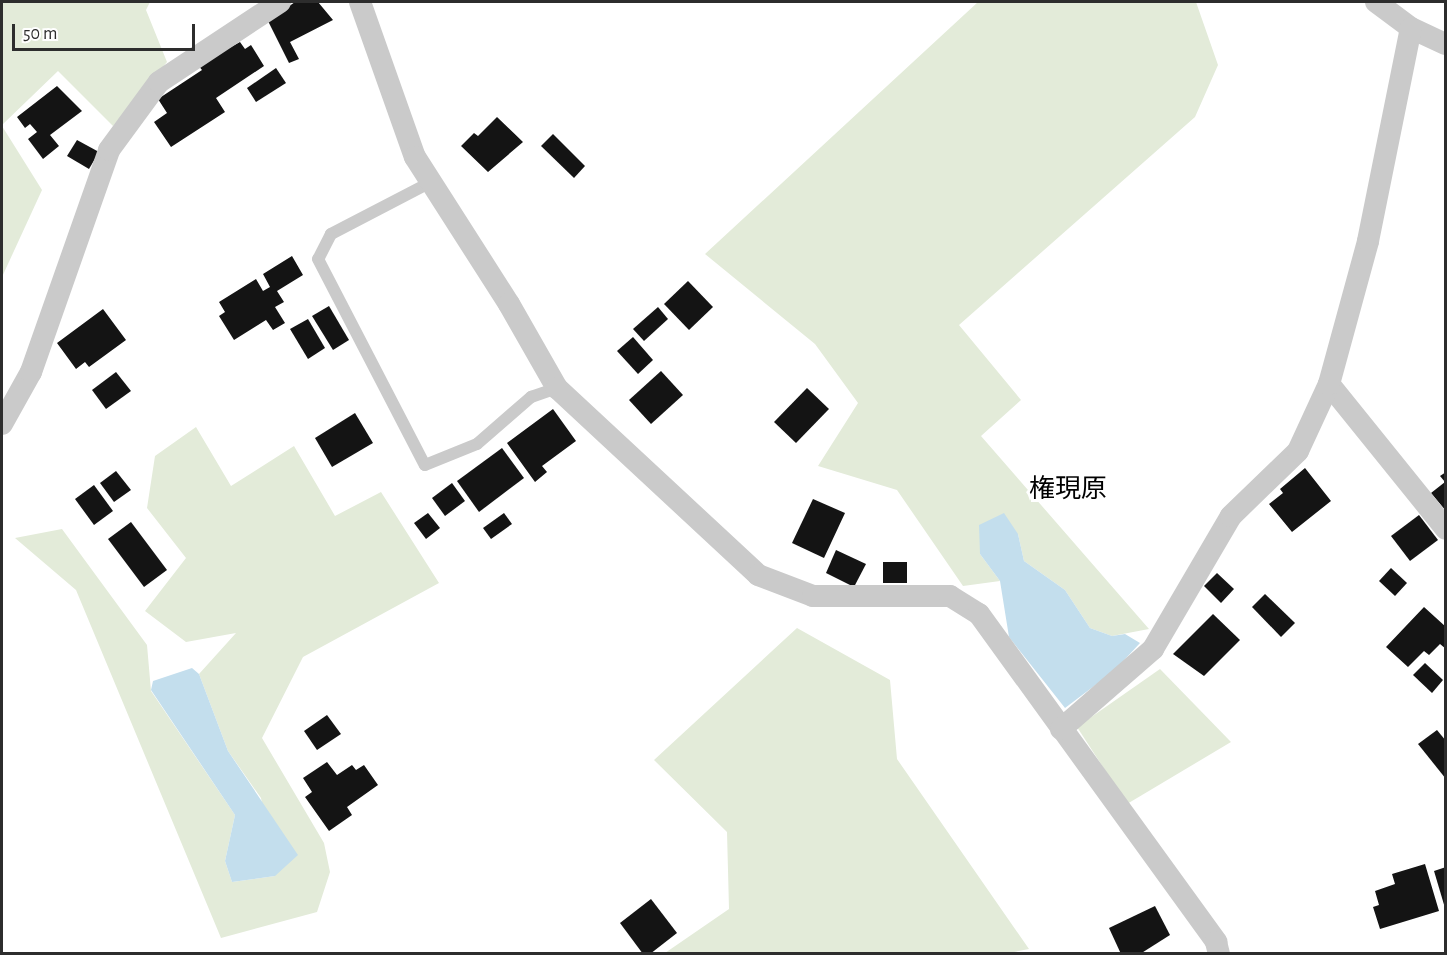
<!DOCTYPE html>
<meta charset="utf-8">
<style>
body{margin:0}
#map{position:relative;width:1447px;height:955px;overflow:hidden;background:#fff;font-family:"Alegreya Sans","Noto Sans JP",sans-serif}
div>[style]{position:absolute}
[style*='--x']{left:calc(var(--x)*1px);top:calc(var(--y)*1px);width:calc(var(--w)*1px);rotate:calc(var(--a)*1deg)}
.green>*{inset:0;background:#e3ebd9}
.water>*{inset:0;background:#c3deed}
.building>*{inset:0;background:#141414}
.lane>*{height:12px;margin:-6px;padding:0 6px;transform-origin:6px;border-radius:6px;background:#cacaca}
.street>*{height:22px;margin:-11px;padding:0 11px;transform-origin:11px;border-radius:11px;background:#cacaca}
span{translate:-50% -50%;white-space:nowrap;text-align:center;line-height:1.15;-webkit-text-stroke:6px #fff;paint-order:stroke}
.neighbourhood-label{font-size:26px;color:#000}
.frame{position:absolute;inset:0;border:3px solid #2d2d2d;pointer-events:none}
.scale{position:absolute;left:12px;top:24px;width:183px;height:27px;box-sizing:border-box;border:3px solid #2d2d2d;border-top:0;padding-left:8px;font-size:18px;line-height:21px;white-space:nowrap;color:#2d2d2d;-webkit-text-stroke:4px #fff;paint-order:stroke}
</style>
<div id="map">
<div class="green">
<i style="clip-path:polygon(2px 2px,150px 2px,146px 10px,167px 62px,113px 126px,58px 71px,2px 125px)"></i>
<i style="clip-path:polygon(978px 2px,1196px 2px,1218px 65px,1195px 117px,959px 325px,1021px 400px,981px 436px,1149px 629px,1112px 636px,1090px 628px,1065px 590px,1024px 561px,1018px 534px,980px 554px,1000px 581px,963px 586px,897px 490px,818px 466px,858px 403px,815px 344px,705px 254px)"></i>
<i style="clip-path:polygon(2px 126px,42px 190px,2px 277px)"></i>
<i style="clip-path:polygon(196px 427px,231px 486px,294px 446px,335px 516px,381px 492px,439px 583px,303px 657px,262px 738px,324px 843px,330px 872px,317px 912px,221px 938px,76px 590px,15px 538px,62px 529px,147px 645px,151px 691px,235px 815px,225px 861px,232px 882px,275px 876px,261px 798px,228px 751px,199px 674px,236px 633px,186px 642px,145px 611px,186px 558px,147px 508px,155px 456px)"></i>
<i style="clip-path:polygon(797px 628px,890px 680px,897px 759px,1029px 949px,1004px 954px,665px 953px,729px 909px,727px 832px,654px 760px)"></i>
<i style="clip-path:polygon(1160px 669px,1231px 742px,1127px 804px,1077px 727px)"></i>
</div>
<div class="water">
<i style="clip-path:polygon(1004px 513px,1018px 534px,1024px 561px,1065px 590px,1090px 628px,1112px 636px,1125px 634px,1140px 643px,1114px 671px,1065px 708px,1009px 637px,1000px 581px,980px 554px,979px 525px)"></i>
<i style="clip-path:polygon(192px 668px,199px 674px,228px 751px,298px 855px,275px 876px,232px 882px,225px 861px,235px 815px,151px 690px,153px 681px)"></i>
</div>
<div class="building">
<i style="clip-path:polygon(295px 2px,318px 2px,333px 20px,290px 42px,299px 59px,289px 63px,268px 21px)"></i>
<i style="clip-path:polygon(240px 42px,245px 49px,251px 45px,264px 66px,216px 98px,225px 112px,171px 147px,154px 122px,167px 113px,158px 99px,202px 70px,198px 65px)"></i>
<i style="clip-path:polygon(276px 68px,286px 83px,256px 102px,247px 88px)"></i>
<i style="clip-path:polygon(57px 86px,82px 111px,50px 135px,59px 146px,43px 159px,28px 139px,37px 132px,30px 124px,25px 128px,17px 117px)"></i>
<i style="clip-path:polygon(497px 117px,523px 142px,488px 172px,461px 146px,474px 133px,478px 136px)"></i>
<i style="clip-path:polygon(553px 134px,585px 166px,574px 178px,541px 146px)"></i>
<i style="clip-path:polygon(77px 140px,99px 152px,89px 169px,67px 156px)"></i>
<i style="clip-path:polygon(292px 256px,303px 275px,277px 291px,284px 302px,275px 307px,285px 323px,273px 330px,266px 320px,234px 340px,219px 316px,225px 312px,219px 302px,256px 279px,263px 291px,270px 287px,263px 274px)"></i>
<i style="clip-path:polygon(688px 281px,713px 307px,689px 330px,664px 304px)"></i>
<i style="clip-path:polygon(329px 306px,349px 340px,333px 350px,312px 316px)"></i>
<i style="clip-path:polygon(658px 307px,668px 319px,644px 341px,633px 329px)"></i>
<i style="clip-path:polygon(103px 309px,126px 340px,89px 367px,85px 362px,76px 369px,57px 343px)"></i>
<i style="clip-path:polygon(308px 319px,325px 348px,308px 359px,290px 329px)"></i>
<i style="clip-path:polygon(633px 337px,653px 360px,638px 374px,617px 351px)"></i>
<i style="clip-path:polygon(661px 371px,683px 395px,651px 424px,629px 400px)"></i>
<i style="clip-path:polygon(116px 372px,131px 391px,106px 409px,92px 390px)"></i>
<i style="clip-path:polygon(807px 388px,829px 409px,796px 443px,774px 422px)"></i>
<i style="clip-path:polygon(553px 409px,576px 441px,542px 466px,547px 472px,535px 482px,507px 443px)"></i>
<i style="clip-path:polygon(355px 413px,373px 443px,332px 467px,315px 438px)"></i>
<i style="clip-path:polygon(502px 448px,524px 478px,479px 512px,457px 481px)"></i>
<i style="clip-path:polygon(1305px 468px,1331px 501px,1292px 532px,1269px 504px,1283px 493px,1280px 489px)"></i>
<i style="clip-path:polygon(116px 471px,131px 490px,114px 502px,100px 483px)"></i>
<i style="clip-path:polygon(1446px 472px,1446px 511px,1431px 493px,1445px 482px,1440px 476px)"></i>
<i style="clip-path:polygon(452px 483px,465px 501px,445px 516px,432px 498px)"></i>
<i style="clip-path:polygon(94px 485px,113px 511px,94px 525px,75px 499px)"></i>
<i style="clip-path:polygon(813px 499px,845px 513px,824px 558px,792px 543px)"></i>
<i style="clip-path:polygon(428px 513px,440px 528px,426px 539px,414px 523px)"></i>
<i style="clip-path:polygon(504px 513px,512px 524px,491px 539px,483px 528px)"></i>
<i style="clip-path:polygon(1419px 515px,1438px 540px,1410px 561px,1391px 536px)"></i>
<i style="clip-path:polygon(131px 522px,167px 570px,144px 587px,108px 539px)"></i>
<i style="clip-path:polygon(836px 550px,866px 564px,854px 587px,826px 573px)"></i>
<i style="clip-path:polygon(883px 562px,907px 562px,907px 583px,883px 583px)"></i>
<i style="clip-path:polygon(1391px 568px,1407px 583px,1395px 596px,1379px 581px)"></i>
<i style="clip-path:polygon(1217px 573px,1234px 589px,1221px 603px,1204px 586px)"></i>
<i style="clip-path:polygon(1265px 594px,1295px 623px,1281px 637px,1252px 607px)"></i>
<i style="clip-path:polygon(1424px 607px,1446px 627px,1446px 649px,1440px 644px,1429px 655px,1424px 651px,1408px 667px,1386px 647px)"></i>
<i style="clip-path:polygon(1213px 614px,1240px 640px,1204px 676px,1173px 654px)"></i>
<i style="clip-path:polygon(1425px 663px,1443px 680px,1432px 693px,1413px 675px)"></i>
<i style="clip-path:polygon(327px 715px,341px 734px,317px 750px,304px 731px)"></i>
<i style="clip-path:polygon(1437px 730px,1446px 741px,1446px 779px,1418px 744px)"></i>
<i style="clip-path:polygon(327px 762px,337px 775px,352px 765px,356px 770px,364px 765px,378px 785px,347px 807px,352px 815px,329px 831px,305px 797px,312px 792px,303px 778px)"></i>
<i style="clip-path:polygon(1425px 864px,1439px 911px,1380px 929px,1373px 907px,1379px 905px,1375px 891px,1395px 884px,1392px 874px)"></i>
<i style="clip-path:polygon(1446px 867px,1446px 908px,1445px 908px,1434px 871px)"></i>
<i style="clip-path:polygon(651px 899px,677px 933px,650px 954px,643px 954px,620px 923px)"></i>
<i style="clip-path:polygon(1155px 906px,1170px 935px,1140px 954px,1121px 954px,1109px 928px)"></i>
</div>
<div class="lane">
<i style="--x:431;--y:182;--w:113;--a:152.5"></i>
<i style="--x:331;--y:234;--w:28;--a:117"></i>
<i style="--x:318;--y:259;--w:232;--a:62.6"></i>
<i style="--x:425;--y:465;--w:56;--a:-22"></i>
<i style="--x:477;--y:444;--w:72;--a:-41"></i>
<i style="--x:531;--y:397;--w:28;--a:-19"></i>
</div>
<div class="street">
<i style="--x:360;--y:2;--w:164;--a:70.5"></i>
<i style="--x:415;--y:157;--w:174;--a:57.4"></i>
<i style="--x:509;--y:304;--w:97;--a:60.3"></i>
<i style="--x:557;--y:388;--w:275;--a:42.9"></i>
<i style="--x:758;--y:575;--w:59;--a:20.9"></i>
<i style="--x:813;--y:596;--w:137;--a:0"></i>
<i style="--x:950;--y:596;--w:34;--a:32"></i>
<i style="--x:979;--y:614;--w:405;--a:54.1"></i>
<i style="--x:1216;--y:942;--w:12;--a:76"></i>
<i style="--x:1376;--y:2;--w:44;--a:36.6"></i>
<i style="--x:1411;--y:28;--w:38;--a:25"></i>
<i style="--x:1329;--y:384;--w:186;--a:51.1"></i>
<i style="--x:2;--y:424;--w:60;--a:-60.9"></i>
<i style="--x:31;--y:372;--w:235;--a:-70.6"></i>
<i style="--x:109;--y:150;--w:84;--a:-53.7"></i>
<i style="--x:159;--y:82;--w:145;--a:-33.5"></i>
<i style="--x:1061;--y:729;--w:122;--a:-41"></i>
<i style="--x:1153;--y:649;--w:154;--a:-59.6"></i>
<i style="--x:1231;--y:516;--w:93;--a:-44.1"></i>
<i style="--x:1298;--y:451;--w:74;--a:-65.2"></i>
<i style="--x:1329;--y:384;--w:148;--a:-74.7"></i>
<i style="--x:1368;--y:241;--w:217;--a:-78.6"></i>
</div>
<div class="neighbourhood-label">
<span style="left:1068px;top:490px">権現原</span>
</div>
<div class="frame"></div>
<div class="scale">50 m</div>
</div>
